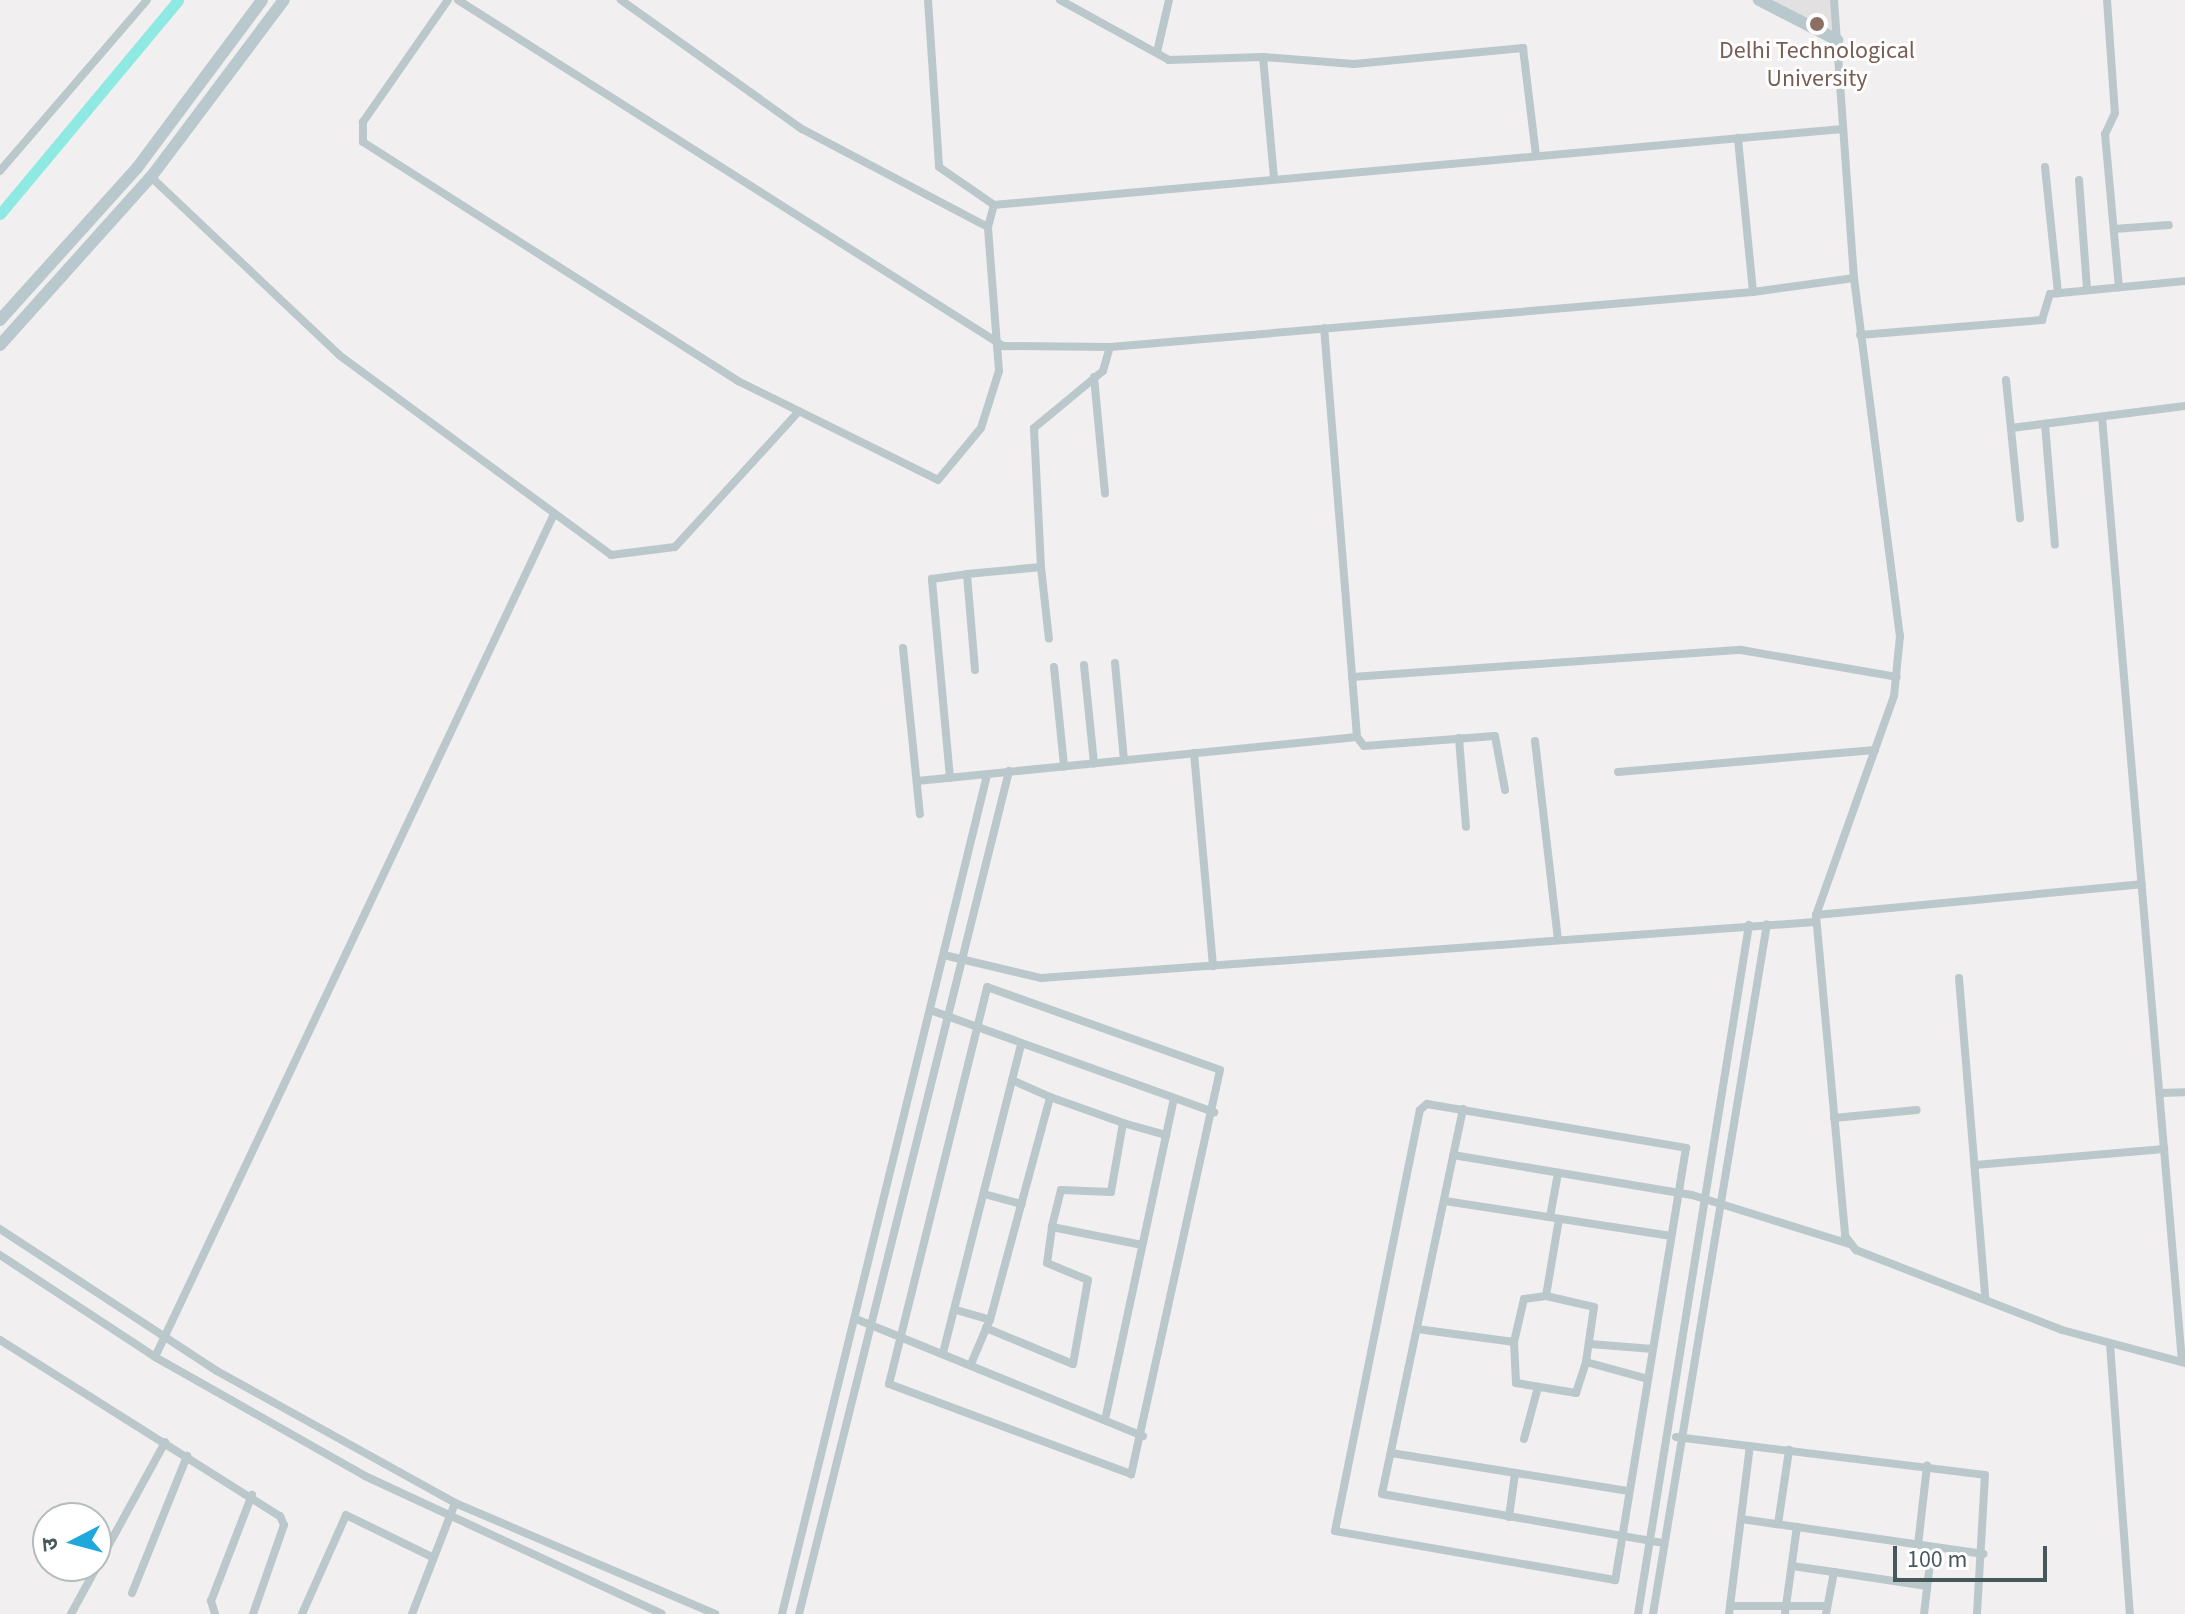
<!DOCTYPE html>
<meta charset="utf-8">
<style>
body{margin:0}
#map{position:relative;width:2185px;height:1614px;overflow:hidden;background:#f1efef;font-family:"Source Sans 3","Noto Sans Devanagari",sans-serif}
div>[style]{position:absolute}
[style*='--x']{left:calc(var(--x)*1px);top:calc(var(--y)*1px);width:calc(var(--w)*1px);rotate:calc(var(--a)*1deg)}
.education>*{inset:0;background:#e2e0e1}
.canal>*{height:11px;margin:-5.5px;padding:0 5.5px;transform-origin:5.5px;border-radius:5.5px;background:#8de9e1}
.street>*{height:8px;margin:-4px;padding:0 4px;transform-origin:4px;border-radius:4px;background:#bbc8cb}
.secondary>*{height:12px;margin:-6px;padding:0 6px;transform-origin:6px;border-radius:6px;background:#b8c8cd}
.dots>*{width:22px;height:22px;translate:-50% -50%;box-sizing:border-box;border:4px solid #fff;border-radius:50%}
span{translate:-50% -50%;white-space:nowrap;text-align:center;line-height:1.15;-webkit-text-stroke:6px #fff;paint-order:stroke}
.education-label{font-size:24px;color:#785e54}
.north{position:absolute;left:32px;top:1502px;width:80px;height:80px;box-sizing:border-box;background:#fff;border:2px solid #b5bcbd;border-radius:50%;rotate:264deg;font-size:22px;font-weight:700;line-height:32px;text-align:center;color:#47585b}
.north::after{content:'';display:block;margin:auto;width:28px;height:36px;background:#1fa8db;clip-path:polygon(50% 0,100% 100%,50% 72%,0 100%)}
.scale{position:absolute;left:1893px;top:1546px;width:154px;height:36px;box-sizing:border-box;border:4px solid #47585b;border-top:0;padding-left:10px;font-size:24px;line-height:28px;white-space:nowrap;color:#47585b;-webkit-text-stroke:6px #fff;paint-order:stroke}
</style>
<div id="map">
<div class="education">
<i style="clip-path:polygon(1751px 0,1832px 0,1837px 40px,1763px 9px)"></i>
</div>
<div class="canal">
<i style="--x:0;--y:214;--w:278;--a:-50.2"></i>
</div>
<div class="street">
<i style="--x:448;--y:0;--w:149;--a:124.9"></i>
<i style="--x:363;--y:122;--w:20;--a:90"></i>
<i style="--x:363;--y:142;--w:445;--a:32.5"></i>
<i style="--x:738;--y:381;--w:223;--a:26.3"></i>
<i style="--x:938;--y:480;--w:67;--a:-50.4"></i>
<i style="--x:981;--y:428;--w:60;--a:-72.5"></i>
<i style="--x:999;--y:371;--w:144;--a:-94.4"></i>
<i style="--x:988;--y:227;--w:23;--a:-75"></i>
<i style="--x:994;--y:205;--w:852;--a:-5.12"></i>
<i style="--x:458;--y:0;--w:646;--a:32.41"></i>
<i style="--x:1003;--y:346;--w:107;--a:0.5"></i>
<i style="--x:621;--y:0;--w:222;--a:35.5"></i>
<i style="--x:802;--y:129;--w:210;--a:27.8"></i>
<i style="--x:928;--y:0;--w:167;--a:86.2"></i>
<i style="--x:939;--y:167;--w:67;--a:34.6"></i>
<i style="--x:1060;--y:0;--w:124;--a:28.8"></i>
<i style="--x:1169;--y:60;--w:94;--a:-1.8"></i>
<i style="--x:1263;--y:57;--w:121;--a:84.8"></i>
<i style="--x:1834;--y:0;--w:279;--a:85.9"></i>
<i style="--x:1854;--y:278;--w:361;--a:82.7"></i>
<i style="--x:1900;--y:636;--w:60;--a:95.7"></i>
<i style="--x:1894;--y:696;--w:232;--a:109.6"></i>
<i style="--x:1816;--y:915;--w:322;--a:84.8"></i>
<i style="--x:1845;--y:1236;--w:18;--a:52"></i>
<i style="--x:1856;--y:1250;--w:221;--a:21.2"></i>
<i style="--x:2062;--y:1330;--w:127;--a:15"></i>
<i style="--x:2107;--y:0;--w:113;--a:86"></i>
<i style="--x:2115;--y:113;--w:23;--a:115"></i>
<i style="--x:2105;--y:134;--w:154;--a:84.8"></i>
<i style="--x:1157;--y:52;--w:53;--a:-77"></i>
<i style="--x:1263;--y:57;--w:91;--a:4.4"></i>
<i style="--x:1354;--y:64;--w:170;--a:-5.4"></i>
<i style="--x:1523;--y:48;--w:108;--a:83.1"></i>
<i style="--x:2045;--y:167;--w:127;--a:84.1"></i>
<i style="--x:0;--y:171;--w:225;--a:-49.3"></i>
<i style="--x:151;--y:177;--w:259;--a:43.4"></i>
<i style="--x:339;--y:355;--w:338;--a:36.3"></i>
<i style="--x:611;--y:555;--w:64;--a:-7.1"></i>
<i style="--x:675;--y:547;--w:184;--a:-47.6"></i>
<i style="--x:2079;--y:180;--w:110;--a:85.8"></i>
<i style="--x:2114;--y:229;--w:55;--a:-4.2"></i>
<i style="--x:1753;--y:292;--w:102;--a:-7.9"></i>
<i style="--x:1860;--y:335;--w:183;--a:-4.7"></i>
<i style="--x:2042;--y:320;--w:27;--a:-73"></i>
<i style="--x:2050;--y:294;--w:136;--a:-5.5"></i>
<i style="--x:1094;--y:377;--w:117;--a:84.6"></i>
<i style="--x:2006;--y:380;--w:139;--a:84.2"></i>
<i style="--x:2102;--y:417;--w:948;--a:85.16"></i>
<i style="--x:2045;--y:424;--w:121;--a:85.3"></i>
<i style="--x:2011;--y:428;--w:175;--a:-7.2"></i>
<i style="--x:1041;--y:567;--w:72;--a:83.7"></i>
<i style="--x:903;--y:648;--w:167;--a:84.2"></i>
<i style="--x:1115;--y:663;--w:97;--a:84.7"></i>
<i style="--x:1084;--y:665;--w:99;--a:84.2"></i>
<i style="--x:1054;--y:667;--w:100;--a:84.2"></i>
<i style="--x:975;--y:670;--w:96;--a:-94.8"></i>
<i style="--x:967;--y:574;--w:74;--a:-5.4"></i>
<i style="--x:1041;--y:567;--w:139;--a:-92.9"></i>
<i style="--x:1034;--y:428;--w:89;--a:-39.6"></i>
<i style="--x:1103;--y:371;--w:25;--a:-74"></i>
<i style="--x:1110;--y:347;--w:645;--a:-4.89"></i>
<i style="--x:1753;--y:292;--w:155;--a:-95.6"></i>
<i style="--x:1352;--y:677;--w:390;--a:-4"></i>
<i style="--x:1741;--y:650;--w:158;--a:9.8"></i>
<i style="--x:1357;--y:737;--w:11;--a:52"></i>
<i style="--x:1364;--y:746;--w:131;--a:-4.4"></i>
<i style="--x:1495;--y:736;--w:55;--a:79.5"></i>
<i style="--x:1459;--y:738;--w:89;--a:85.5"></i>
<i style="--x:1535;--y:741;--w:200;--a:83.4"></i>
<i style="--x:1194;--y:753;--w:214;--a:84.9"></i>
<i style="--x:1618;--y:772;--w:258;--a:-4.9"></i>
<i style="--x:950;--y:778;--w:200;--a:-95.2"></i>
<i style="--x:932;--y:579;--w:35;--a:-8"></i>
<i style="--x:917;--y:781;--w:442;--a:-5.7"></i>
<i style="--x:1357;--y:737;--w:410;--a:-94.6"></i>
<i style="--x:1816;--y:915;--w:327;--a:-5.4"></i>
<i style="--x:948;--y:956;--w:96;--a:13.3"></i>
<i style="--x:1041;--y:978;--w:776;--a:-4.14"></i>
<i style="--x:1959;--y:978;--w:320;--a:85.3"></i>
<i style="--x:987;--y:987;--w:247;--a:19.6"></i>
<i style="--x:1220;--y:1070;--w:414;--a:102.4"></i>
<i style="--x:1131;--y:1474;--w:258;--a:-159.6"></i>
<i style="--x:889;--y:1384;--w:409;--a:-76.1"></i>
<i style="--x:933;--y:1011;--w:299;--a:19.8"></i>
<i style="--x:1012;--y:1080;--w:42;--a:24.1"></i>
<i style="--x:2160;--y:1093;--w:25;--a:-2"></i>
<i style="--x:1427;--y:1104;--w:263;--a:9.6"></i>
<i style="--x:1686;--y:1148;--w:438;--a:99.3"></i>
<i style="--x:1615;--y:1580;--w:284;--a:-170.1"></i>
<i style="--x:1335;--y:1531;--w:429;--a:-78.6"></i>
<i style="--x:1420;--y:1110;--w:9;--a:-41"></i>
<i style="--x:1463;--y:1109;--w:393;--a:101.9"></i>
<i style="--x:1382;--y:1494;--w:286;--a:9.9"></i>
<i style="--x:1834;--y:1118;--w:83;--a:-5.5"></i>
<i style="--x:1123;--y:1123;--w:45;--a:15.6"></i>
<i style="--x:1453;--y:1155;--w:242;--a:9.5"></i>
<i style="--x:1692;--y:1195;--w:164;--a:17.3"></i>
<i style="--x:1975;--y:1165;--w:190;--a:-4.8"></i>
<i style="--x:984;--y:1194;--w:39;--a:15"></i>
<i style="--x:1445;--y:1201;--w:229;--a:8.8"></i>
<i style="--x:1550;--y:1217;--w:45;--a:-79.7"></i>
<i style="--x:1559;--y:1219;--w:78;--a:99.6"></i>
<i style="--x:1546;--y:1296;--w:49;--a:12.9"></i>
<i style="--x:1594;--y:1307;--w:56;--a:98.3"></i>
<i style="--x:0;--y:1229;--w:259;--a:33.2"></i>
<i style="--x:217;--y:1371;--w:272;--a:29"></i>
<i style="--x:455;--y:1503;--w:283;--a:23.1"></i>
<i style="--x:0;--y:1255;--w:186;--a:33.3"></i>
<i style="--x:155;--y:1357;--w:241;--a:29.5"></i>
<i style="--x:365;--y:1476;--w:327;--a:24.9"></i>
<i style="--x:956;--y:1310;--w:35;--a:16"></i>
<i style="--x:990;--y:1320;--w:231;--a:-74.9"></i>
<i style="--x:1050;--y:1097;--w:77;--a:19.6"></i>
<i style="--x:1123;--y:1123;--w:70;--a:99.9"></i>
<i style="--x:1111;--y:1192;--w:50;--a:-177.7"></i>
<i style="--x:1061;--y:1190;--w:38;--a:104"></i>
<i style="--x:1052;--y:1227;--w:92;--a:11.3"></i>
<i style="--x:856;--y:1319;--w:310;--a:22.2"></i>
<i style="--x:990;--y:1320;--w:9;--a:117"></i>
<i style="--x:986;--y:1328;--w:94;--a:22.5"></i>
<i style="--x:1073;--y:1364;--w:85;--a:-79.9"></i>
<i style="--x:1088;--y:1280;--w:44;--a:-157.5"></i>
<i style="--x:1047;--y:1263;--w:36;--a:-82"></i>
<i style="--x:1417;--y:1329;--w:98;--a:7.6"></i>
<i style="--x:1514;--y:1342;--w:41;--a:87.2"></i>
<i style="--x:1516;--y:1383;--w:61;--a:9.5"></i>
<i style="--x:1576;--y:1393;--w:33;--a:-72"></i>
<i style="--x:1586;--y:1362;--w:64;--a:15.3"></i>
<i style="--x:0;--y:1340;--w:331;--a:32.2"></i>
<i style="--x:280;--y:1516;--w:10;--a:66"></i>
<i style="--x:284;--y:1525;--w:94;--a:109.2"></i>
<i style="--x:1514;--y:1342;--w:44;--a:-76.9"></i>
<i style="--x:1524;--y:1299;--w:22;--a:-8"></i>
<i style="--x:1590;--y:1344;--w:63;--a:4.5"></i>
<i style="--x:2110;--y:1344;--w:271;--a:85.8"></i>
<i style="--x:943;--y:1353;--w:319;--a:-75.8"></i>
<i style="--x:155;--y:1357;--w:930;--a:-64.67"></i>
<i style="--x:971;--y:1364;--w:39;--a:-67"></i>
<i style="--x:1105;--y:1420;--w:329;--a:-77.9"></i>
<i style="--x:1676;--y:1437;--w:311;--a:7"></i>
<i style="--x:1985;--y:1475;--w:139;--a:93.3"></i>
<i style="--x:1524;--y:1439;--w:54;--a:-74.9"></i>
<i style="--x:1391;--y:1453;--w:241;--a:9.1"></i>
<i style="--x:1509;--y:1517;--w:43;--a:-82.1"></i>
<i style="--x:1741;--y:1519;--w:245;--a:8.2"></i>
<i style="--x:1778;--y:1524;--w:75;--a:-81.5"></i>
<i style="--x:1918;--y:1545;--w:80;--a:-83.5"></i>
<i style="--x:1792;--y:1566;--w:42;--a:8.1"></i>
<i style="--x:1834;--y:1572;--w:43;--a:100.8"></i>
<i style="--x:1834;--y:1572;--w:94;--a:8.6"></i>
<i style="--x:132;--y:1593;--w:148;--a:-68.1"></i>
<i style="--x:1730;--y:1606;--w:97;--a:0"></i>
<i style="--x:1785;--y:1613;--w:87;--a:-82.1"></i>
<i style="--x:71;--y:1614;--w:196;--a:-61.3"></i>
<i style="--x:215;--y:1614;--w:14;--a:-107"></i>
<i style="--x:211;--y:1601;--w:114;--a:-68.9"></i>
<i style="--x:302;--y:1614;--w:108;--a:-66"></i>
<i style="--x:346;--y:1515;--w:96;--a:26"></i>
<i style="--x:412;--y:1614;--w:119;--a:-68.8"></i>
<i style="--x:782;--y:1614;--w:864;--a:-76.27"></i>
<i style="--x:799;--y:1614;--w:869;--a:-76.01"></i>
<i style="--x:1638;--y:1614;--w:698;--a:-80.85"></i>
<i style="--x:1653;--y:1614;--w:699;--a:-80.62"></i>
<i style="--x:1729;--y:1614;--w:169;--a:-82.9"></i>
<i style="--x:1924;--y:1614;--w:67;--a:-83.2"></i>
</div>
<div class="secondary">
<i style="--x:1759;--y:0;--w:88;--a:27.1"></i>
<i style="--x:0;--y:320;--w:205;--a:-48"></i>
<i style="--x:137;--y:168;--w:209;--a:-53.3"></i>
<i style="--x:0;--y:345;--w:226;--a:-48.1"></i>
<i style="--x:151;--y:177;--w:221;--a:-53.1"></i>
</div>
<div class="dots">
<i style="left:1817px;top:24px;background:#8d6e63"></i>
</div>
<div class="education-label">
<span style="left:1817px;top:65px">Delhi Technological<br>University</span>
</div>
<div class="north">उ</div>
<div class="scale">100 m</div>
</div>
